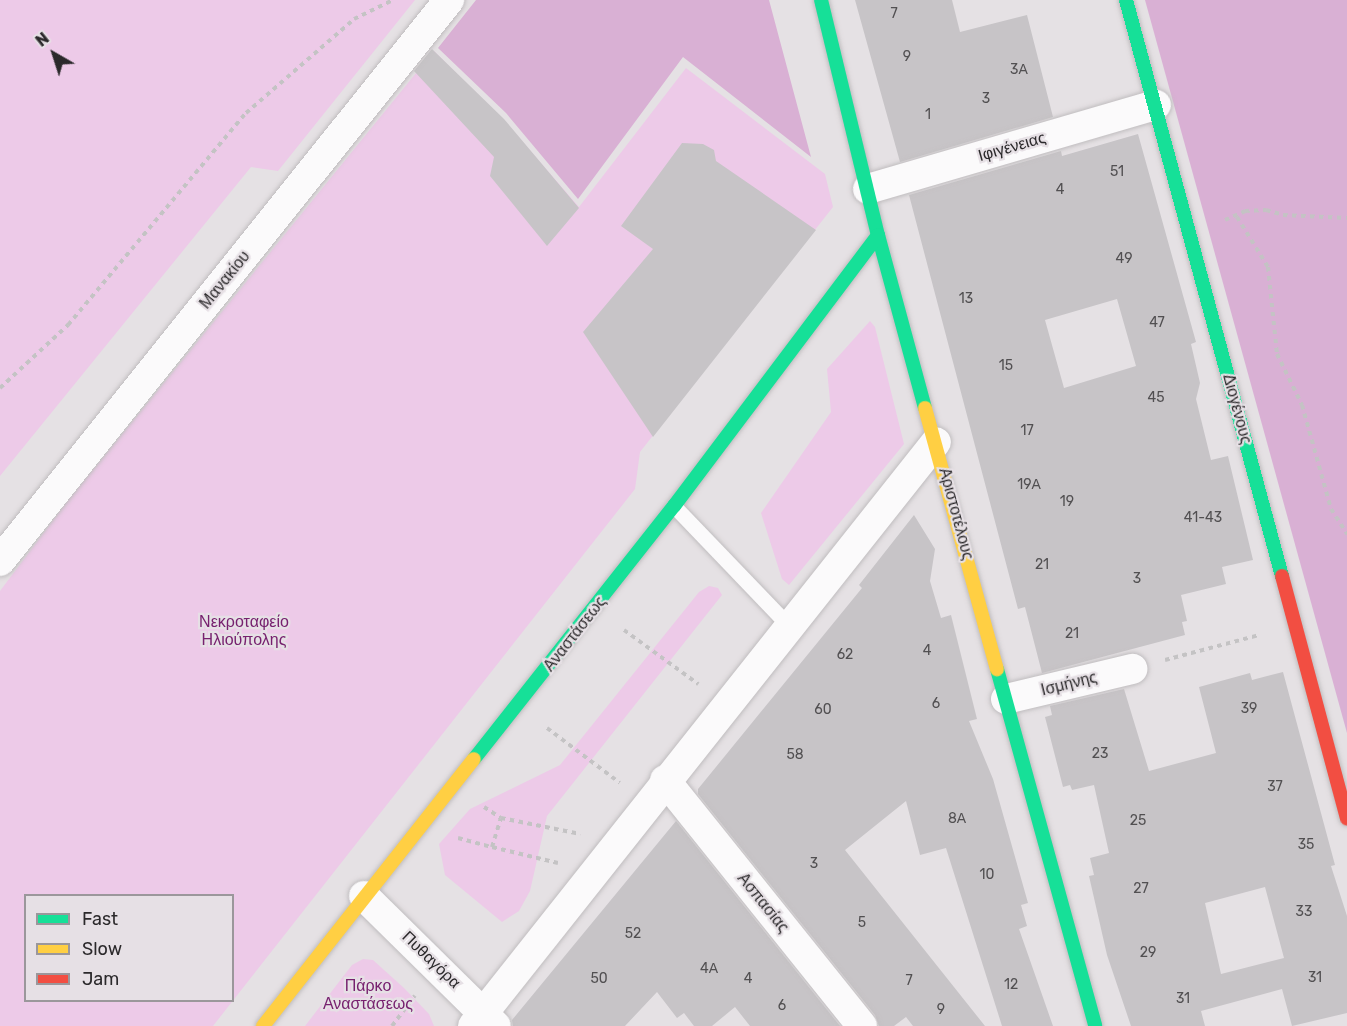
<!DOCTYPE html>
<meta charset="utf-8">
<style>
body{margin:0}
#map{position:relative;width:1347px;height:1026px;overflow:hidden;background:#e5e1e4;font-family:Rubik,sans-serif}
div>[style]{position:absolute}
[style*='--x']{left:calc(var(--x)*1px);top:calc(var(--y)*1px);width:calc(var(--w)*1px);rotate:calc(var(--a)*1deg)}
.green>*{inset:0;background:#edcae8}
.forest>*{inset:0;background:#d9b0d4}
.building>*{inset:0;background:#c7c4c7}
.path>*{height:4px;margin-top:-2px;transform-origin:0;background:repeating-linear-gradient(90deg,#c4c3c4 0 4.5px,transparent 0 9px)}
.roads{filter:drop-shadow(0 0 2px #c0bdbf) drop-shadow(0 0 2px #c0bdbf)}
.lane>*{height:15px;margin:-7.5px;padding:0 7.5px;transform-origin:7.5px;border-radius:7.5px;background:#fbfafb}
.street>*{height:30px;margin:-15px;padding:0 15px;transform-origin:15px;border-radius:15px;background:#fbfafb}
.fast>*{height:14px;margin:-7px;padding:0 7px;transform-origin:7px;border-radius:7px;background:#16e098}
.slow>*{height:14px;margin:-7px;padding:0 7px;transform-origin:7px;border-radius:7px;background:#ffcf43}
.jam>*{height:14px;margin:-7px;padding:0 7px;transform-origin:7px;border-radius:7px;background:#f24e42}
span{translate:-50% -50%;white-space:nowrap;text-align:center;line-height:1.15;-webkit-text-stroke:4.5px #e6e0e5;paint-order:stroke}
.number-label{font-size:14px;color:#525052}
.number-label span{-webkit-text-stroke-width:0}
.street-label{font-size:16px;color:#2b292b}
.park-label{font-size:16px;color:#77216f}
.legend{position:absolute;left:24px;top:894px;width:210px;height:108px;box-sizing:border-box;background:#e6e0e5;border:2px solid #9b979b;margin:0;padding:8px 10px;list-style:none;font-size:18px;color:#2b292b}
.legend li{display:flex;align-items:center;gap:12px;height:30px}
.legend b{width:30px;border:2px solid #9b979b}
.north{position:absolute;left:24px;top:24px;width:60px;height:60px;-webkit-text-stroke:4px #e6e0e5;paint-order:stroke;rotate:321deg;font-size:16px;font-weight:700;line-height:24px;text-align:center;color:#2b292b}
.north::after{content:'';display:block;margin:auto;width:21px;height:27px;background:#2b292b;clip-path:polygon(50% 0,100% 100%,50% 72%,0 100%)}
</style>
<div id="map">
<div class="green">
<i style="clip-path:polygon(0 0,415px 0,278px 171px,251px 167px,0 476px)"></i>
<i style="clip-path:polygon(evenodd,434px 51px,502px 118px,579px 207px,686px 68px,825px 174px,833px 207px,640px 452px,635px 489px,213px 1026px,0 1026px,0 591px,66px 503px,434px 51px,26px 896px,232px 896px,232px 1000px,26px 1000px,26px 896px)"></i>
<i style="clip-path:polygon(870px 321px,875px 327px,904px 444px,789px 585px,782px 579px,761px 513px,831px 412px,827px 369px)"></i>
<i style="clip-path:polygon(709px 586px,718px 588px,722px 595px,547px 816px,530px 891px,519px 911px,502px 922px,445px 875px,439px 844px,470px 809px,560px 765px,699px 592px)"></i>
<i style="clip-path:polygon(363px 959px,373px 960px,404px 988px,429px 1014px,434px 1026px,305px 1026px,352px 965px)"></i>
</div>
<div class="forest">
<i style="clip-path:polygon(476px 0,769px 0,811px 157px,683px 57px,578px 199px,506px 113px,438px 48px)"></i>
<i style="clip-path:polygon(1145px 0,1347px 0,1347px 733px)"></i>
</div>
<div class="building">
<i style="clip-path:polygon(855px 0,952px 0,960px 32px,1027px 15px,1053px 117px,900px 162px)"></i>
<i style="clip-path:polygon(432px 49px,504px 119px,579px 208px,547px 246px,490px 176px,494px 157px,414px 71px)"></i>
<i style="clip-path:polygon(evenodd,1138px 134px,1196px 342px,1191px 344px,1200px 383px,1196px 399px,1211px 460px,1228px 456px,1253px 560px,1222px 567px,1226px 584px,1181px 595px,1187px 621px,1182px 622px,1185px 635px,1042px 673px,1025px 607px,1018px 609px,909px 195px,1061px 151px,1062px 156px,1138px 134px,1117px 299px,1136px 366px,1064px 388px,1045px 320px,1117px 299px)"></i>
<i style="clip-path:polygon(682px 143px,703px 144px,714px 150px,716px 161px,816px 230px,653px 437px,583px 332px,653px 249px,621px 226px)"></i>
<i style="clip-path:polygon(914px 515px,935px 549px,930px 581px,941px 618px,951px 615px,977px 719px,969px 721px,993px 779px,1028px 903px,1021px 905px,1027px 926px,1019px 929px,1053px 1026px,1002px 1026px,946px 848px,920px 855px,906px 801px,845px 850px,985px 1026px,913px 1026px,906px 1017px,894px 1026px,879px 1026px,875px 1015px,698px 794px,698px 789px,862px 588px,859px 585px)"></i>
<i style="clip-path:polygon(evenodd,1283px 672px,1335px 865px,1331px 866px,1347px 916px,1347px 1013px,1292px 1026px,1282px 989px,1201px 1011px,1205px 1026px,1131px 1026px,1107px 955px,1089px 876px,1094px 875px,1090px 858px,1109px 853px,1094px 785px,1072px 790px,1070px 785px,1063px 787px,1045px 717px,1052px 715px,1050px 706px,1124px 689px,1149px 771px,1216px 753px,1199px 687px,1250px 673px,1252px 680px,1283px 672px,1265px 887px,1284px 958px,1221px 974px,1205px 903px,1265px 887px)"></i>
<i style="clip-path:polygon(676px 821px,840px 1026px,750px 1026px,735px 1007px,712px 1026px,694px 1026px,684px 1013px,677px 1018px,657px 992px,625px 1026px,513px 1026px,512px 1020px)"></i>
</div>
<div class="path">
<i style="--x:1237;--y:217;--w:59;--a:58.2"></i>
<i style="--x:1268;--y:267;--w:87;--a:84.1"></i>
<i style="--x:1277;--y:354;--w:57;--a:63.9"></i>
<i style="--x:1302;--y:405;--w:108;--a:74.4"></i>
<i style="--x:1331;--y:509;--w:30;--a:57"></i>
<i style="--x:1225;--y:220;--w:22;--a:-24"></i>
<i style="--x:1245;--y:211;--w:21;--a:-3"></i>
<i style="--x:1266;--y:210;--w:18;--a:16"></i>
<i style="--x:1283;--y:215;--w:64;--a:2.7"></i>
<i style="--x:0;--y:388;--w:93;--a:-42.8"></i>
<i style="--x:68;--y:325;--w:277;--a:-50"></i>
<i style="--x:246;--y:113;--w:143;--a:-41"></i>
<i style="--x:354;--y:19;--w:43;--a:-26"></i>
<i style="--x:624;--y:630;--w:92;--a:36.1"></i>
<i style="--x:1165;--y:660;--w:97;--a:-14.9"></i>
<i style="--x:547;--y:728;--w:91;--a:37"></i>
<i style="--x:484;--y:807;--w:20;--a:33"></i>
<i style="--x:458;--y:838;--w:35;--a:15"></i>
<i style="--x:558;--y:863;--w:68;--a:-166.4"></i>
<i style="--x:492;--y:847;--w:30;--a:-73"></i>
<i style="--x:501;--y:818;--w:81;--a:11.4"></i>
<i style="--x:392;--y:1026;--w:38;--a:-53"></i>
</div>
<div class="roads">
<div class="lane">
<i style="--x:674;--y:506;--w:166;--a:46.2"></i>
</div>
<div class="street">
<i style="--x:868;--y:189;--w:300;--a:-16.3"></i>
<i style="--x:0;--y:561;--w:719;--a:-51.33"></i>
<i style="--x:1006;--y:699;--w:130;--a:-13.4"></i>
<i style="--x:665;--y:780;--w:315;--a:51.3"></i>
<i style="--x:364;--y:896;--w:185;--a:44.6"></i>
<i style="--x:473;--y:1026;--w:745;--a:-51.59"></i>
</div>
<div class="fast">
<i style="--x:821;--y:0;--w:242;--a:76.4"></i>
<i style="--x:878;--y:235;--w:179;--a:74.8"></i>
<i style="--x:1126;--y:0;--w:597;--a:74.85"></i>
<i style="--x:997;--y:669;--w:370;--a:74.6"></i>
<i style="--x:474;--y:759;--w:323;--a:-51.7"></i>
<i style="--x:674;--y:506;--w:339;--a:-53"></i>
</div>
<div class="slow">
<i style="--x:925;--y:408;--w:271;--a:74.6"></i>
<i style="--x:263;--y:1026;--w:340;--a:-51.7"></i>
</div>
<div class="jam">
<i style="--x:1282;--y:576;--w:251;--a:75"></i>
</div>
</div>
<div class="number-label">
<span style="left:894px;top:14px">7</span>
<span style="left:907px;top:57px">9</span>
<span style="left:1019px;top:70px">3Α</span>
<span style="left:986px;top:99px">3</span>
<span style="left:928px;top:115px">1</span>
<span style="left:1117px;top:172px">51</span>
<span style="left:1060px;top:190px">4</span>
<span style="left:1124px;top:259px">49</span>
<span style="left:966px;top:299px">13</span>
<span style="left:1157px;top:323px">47</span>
<span style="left:1006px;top:366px">15</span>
<span style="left:1156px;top:398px">45</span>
<span style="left:1027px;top:431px">17</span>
<span style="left:1029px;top:485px">19Α</span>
<span style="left:1067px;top:502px">19</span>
<span style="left:1203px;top:518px">41-43</span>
<span style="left:1042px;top:565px">21</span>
<span style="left:1137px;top:579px">3</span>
<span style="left:1072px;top:634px">21</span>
<span style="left:927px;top:651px">4</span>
<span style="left:845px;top:655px">62</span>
<span style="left:936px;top:704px">6</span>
<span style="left:1249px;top:709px">39</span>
<span style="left:823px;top:710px">60</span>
<span style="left:1100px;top:754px">23</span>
<span style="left:795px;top:755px">58</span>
<span style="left:1275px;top:787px">37</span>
<span style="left:957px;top:819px">8Α</span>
<span style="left:1138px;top:821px">25</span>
<span style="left:1306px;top:845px">35</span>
<span style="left:814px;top:864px">3</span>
<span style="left:987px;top:875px">10</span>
<span style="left:1141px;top:889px">27</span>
<span style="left:1304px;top:912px">33</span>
<span style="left:862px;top:923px">5</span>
<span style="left:633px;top:934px">52</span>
<span style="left:1148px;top:953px">29</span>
<span style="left:709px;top:969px">4Α</span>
<span style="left:1315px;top:978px">31</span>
<span style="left:599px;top:979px">50</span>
<span style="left:748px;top:979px">4</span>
<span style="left:909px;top:981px">7</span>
<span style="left:1011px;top:985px">12</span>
<span style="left:1183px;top:999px">31</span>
<span style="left:782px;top:1006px">6</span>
<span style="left:941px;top:1010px">9</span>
</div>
<div class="street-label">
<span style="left:1012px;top:147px;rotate:-16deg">Ιφιγένειας</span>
<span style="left:225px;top:280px;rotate:-51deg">Μανακίου</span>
<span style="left:1237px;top:409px;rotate:75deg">Διογένους</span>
<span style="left:956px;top:514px;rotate:75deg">Αριστοτέλους</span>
<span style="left:575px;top:634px;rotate:-52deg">Αναστάσεως</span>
<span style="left:1069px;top:684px;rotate:-14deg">Ισμήνης</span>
<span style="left:763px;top:903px;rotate:51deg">Ασπασίας</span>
<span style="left:431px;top:960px;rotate:44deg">Πυθαγόρα</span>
</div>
<div class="park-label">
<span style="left:244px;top:631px">Νεκροταφείο<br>Ηλιούπολης</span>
<span style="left:368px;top:995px">Πάρκο<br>Αναστάσεως</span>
</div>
<ul class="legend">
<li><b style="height:8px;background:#16e098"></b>Fast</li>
<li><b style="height:8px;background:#ffcf43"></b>Slow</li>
<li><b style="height:8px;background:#f24e42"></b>Jam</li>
</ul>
<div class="north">N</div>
</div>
